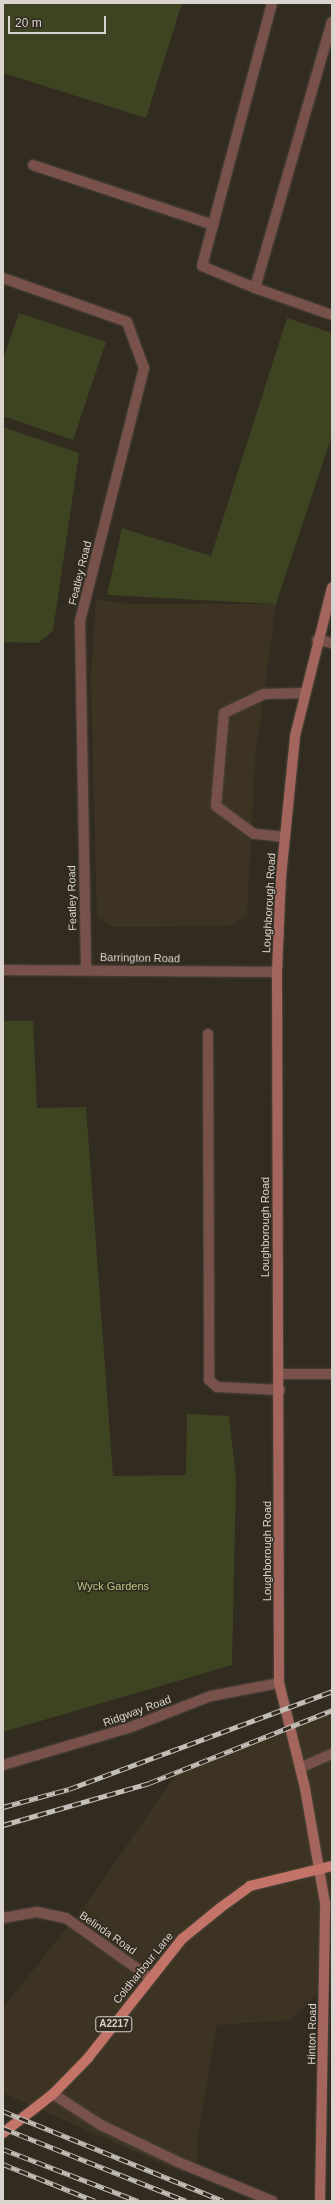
<!DOCTYPE html>
<style>
body{margin:0}
#map{position:relative;width:335px;height:2204px;overflow:hidden;background:#322b20;font-family:Helvetica,sans-serif}
div>[style]{position:absolute}
[style*='--x']{left:calc(var(--x)*1px);top:calc(var(--y)*1px);width:calc(var(--w)*1px);rotate:calc(var(--a)*1deg)}
.built>*{inset:0;background:#3d3322}
.green>*{inset:0;background:#3e4421}
.roads{filter:drop-shadow(0 0 1px #4d463c) drop-shadow(0 0 1px #4d463c)}
.lane>*{height:10px;margin:-5px;padding:0 5px;transform-origin:5px;border-radius:5px;background:#79514b}
.street>*{height:10px;margin:-5px;padding:0 5px;transform-origin:5px;border-radius:5px;background:#79514b}
.secondary>*{height:10px;margin:-5px;padding:0 5px;transform-origin:5px;border-radius:5px;background:#a3655c}
.primary>*{height:10px;margin:-5px;padding:0 5px;transform-origin:5px;border-radius:5px;background:#c47368}
.rail>*{height:4.5px;margin-top:-2.25px;transform-origin:0;background:repeating-linear-gradient(90deg,#322b20 0 9px,#c3beb7 0 18px);box-sizing:border-box;border-block:1px solid #c3beb7}
span{translate:-50% -50%;white-space:nowrap;text-align:center;line-height:1.15;-webkit-text-stroke:3px #322b20;paint-order:stroke}
.shield-label span{padding:1px 3px;background:#322b20;border:1px solid;border-radius:3px;-webkit-text-stroke-width:0}
.shield-label{font-size:10px;color:#d9d4cd;font-weight:700}
.street-label{font-size:11px;color:#d9d4cd}
.park-label{font-size:11px;color:#b9c682}
.frame{position:absolute;inset:0;border:4px solid #d9d4cd;pointer-events:none}
.scale{position:absolute;left:8px;top:16px;width:98px;height:18px;box-sizing:border-box;border:2px solid #d9d4cd;border-top:0;padding-left:5px;font-size:12px;line-height:14px;white-space:nowrap;color:#d9d4cd;-webkit-text-stroke:3px #322b20;paint-order:stroke}
</style>
<div id="map">
<div class="built">
<i style="clip-path:polygon(96px 600px,131px 604px,276px 604px,255px 760px,247px 916px,230px 926px,113px 927px,97px 917px,91px 676px)"></i>
<i style="clip-path:polygon(332px 1711px,332px 1980px,291px 2020px,217px 2025px,198px 2134px,198px 2161px,183px 2173px,3px 2093px,3px 2008px,92px 1896px,176px 1774px)"></i>
</div>
<div class="green">
<i style="clip-path:polygon(3px 3px,182px 3px,146px 118px,3px 73px)"></i>
<i style="clip-path:polygon(19px 313px,106px 342px,73px 440px,3px 416px,3px 360px)"></i>
<i style="clip-path:polygon(287px 318px,332px 333px,332px 435px,276px 604px,107px 595px,122px 528px,211px 556px)"></i>
<i style="clip-path:polygon(3px 427px,79px 453px,53px 631px,38px 643px,3px 642px)"></i>
<i style="clip-path:polygon(3px 1021px,33px 1021px,37px 1108px,86px 1107px,113px 1476px,186px 1475px,187px 1414px,229px 1416px,236px 1478px,232px 1665px,3px 1732px)"></i>
</div>
<div class="roads">
<div class="lane">
<i style="--x:272;--y:3;--w:272;--a:104.9"></i>
<i style="--x:202;--y:266;--w:57;--a:22.5"></i>
<i style="--x:255;--y:288;--w:277;--a:-73.9"></i>
<i style="--x:33;--y:165;--w:190;--a:18.4"></i>
<i style="--x:255;--y:288;--w:82;--a:19.3"></i>
<i style="--x:285;--y:837;--w:31;--a:-174"></i>
<i style="--x:254;--y:834;--w:47;--a:-143.6"></i>
<i style="--x:216;--y:806;--w:93;--a:-85.1"></i>
<i style="--x:224;--y:713;--w:44;--a:-25.4"></i>
<i style="--x:264;--y:694;--w:40;--a:-1.4"></i>
<i style="--x:208;--y:1034;--w:346;--a:89.8"></i>
<i style="--x:209;--y:1380;--w:11;--a:41"></i>
<i style="--x:217;--y:1387;--w:63;--a:2.7"></i>
<i style="--x:53;--y:2094;--w:57;--a:32.9"></i>
<i style="--x:101;--y:2125;--w:85;--a:25.7"></i>
<i style="--x:178;--y:2162;--w:102;--a:22.5"></i>
</div>
<div class="street">
<i style="--x:3;--y:278;--w:132;--a:19.5"></i>
<i style="--x:127;--y:322;--w:49;--a:69.7"></i>
<i style="--x:144;--y:368;--w:261;--a:104.2"></i>
<i style="--x:80;--y:621;--w:348;--a:89"></i>
<i style="--x:317;--y:640;--w:15;--a:11"></i>
<i style="--x:3;--y:970;--w:274;--a:0.4"></i>
<i style="--x:280;--y:1374;--w:52;--a:0"></i>
<i style="--x:3;--y:1765;--w:134;--a:-16.5"></i>
<i style="--x:131;--y:1727;--w:86;--a:-21.2"></i>
<i style="--x:211;--y:1696;--w:69;--a:-10.8"></i>
<i style="--x:300;--y:1768;--w:35;--a:-24"></i>
<i style="--x:3;--y:1918;--w:35;--a:-10"></i>
<i style="--x:37;--y:1912;--w:30;--a:12"></i>
<i style="--x:66;--y:1918;--w:102;--a:35.4"></i>
</div>
<div class="secondary">
<i style="--x:320;--y:2201;--w:298;--a:-89"></i>
<i style="--x:325;--y:1903;--w:117;--a:-99.9"></i>
<i style="--x:305;--y:1788;--w:108;--a:-103.9"></i>
<i style="--x:279;--y:1683;--w:711;--a:-90.16"></i>
<i style="--x:277;--y:972;--w:95;--a:-87.6"></i>
<i style="--x:281;--y:877;--w:142;--a:-84.3"></i>
<i style="--x:295;--y:736;--w:153;--a:-76"></i>
</div>
<div class="primary">
<i style="--x:3;--y:2133;--w:63;--a:-38"></i>
<i style="--x:53;--y:2094;--w:50;--a:-45.8"></i>
<i style="--x:88;--y:2058;--w:152;--a:-51.7"></i>
<i style="--x:182;--y:1939;--w:49;--a:-39.2"></i>
<i style="--x:220;--y:1908;--w:37;--a:-36"></i>
<i style="--x:250;--y:1886;--w:84;--a:-13.7"></i>
</div>
</div>
<div class="rail">
<i style="--x:3;--y:1807;--w:68;--a:-15.3"></i>
<i style="--x:69;--y:1789;--w:281;--a:-20.4"></i>
<i style="--x:3;--y:1825;--w:152;--a:-16"></i>
<i style="--x:149;--y:1783;--w:197;--a:-21.7"></i>
<i style="--x:3;--y:2111;--w:238;--a:22.2"></i>
<i style="--x:3;--y:2128;--w:197;--a:21.7"></i>
<i style="--x:3;--y:2149;--w:145;--a:21.1"></i>
<i style="--x:3;--y:2164;--w:99;--a:21.9"></i>
</div>
<div class="shield-label">
<span style="left:114px;top:2024px">A2217</span>
</div>
<div class="street-label">
<span style="left:80px;top:573px;rotate:-76deg">Featley Road</span>
<span style="left:72px;top:898px;rotate:-91deg">Featley Road</span>
<span style="left:269px;top:903px;rotate:-87deg">Loughborough Road</span>
<span style="left:140px;top:958px;rotate:1deg">Barrington Road</span>
<span style="left:265px;top:1227px;rotate:-90deg">Loughborough Road</span>
<span style="left:267px;top:1551px;rotate:-90deg">Loughborough Road</span>
<span style="left:137px;top:1711px;rotate:-20deg">Ridgway Road</span>
<span style="left:108px;top:1933px;rotate:35deg">Belinda Road</span>
<span style="left:143px;top:1968px;rotate:-51deg">Coldharbour Lane</span>
<span style="left:312px;top:2034px;rotate:-89deg">Hinton Road</span>
</div>
<div class="park-label">
<span style="left:113px;top:1586px">Wyck Gardens</span>
</div>
<div class="frame"></div>
<div class="scale">20 m</div>
</div>
